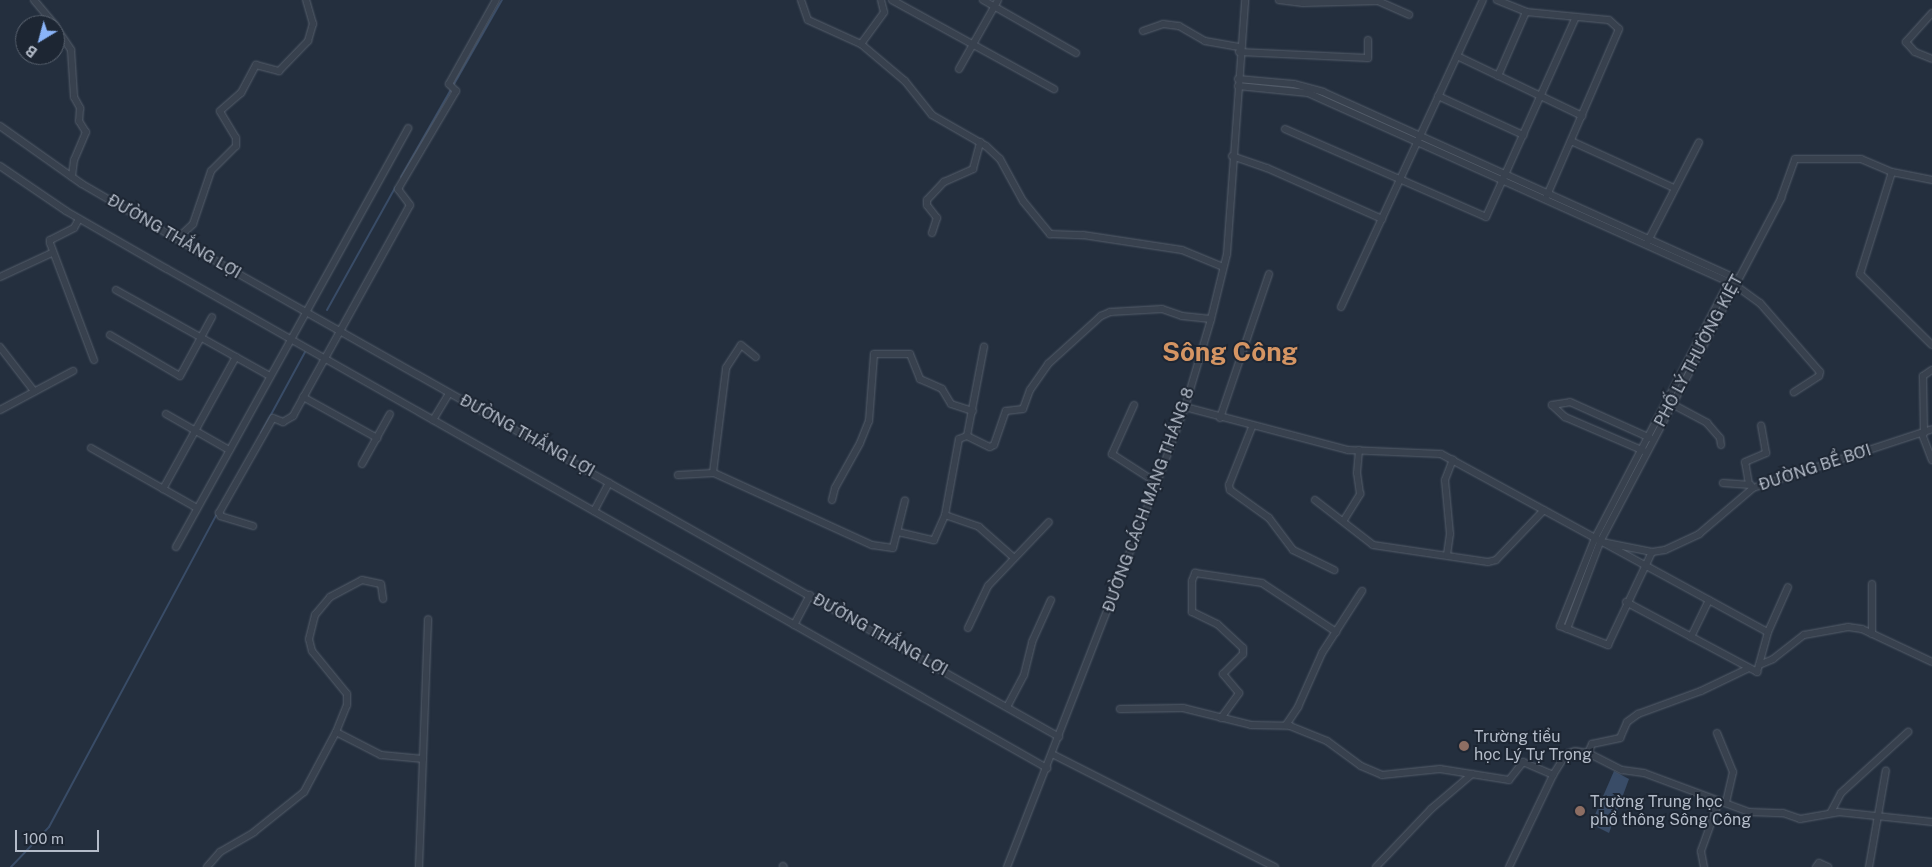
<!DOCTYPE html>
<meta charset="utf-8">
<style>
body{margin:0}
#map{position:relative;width:1932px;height:867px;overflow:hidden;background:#242f3e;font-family:"Public Sans",sans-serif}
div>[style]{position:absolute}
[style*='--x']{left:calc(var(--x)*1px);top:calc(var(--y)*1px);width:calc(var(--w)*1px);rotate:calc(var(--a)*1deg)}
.water>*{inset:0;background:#394c67}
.stream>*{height:2px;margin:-1px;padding:0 1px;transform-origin:1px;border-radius:1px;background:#394c67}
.roads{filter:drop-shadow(0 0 1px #565f6c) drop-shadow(0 0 1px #565f6c)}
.minor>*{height:6px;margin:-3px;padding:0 3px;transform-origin:3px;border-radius:3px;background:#38414e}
.dots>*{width:14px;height:14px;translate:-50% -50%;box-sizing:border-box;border:2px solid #1d2633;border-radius:50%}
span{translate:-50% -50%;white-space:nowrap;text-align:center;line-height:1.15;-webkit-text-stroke:4px #1d2633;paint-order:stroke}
.street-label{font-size:16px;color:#b4bcc9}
.poi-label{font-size:16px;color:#b4bcc9}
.left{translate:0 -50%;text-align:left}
.town-label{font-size:26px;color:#d59563;font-weight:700}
.north{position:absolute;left:15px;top:15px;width:50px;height:50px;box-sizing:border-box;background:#1d2633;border:1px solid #59626f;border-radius:50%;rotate:217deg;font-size:14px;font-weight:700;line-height:20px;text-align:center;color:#b4bcc9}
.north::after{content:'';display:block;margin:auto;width:18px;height:22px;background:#8ab4f8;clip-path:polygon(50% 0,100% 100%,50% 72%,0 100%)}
.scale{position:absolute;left:15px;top:830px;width:84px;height:22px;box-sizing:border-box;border:2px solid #b4bcc9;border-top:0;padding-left:6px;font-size:15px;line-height:18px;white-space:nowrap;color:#b4bcc9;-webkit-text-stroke:4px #1d2633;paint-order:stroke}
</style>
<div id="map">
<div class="water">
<i style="clip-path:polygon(1614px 771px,1629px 779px,1609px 833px,1591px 824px)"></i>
</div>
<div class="stream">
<i style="--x:401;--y:177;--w:204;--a:-60.3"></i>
<i style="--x:327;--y:310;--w:140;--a:-60.9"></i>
<i style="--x:261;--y:433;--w:92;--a:-61.5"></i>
<i style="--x:11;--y:867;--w:55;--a:-46.5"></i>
<i style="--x:49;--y:827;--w:355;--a:-61.8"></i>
</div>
<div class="roads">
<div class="minor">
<i style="--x:34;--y:0;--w:33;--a:50"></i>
<i style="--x:801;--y:0;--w:21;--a:71"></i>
<i style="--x:808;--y:20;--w:58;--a:24.4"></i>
<i style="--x:861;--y:44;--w:57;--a:40.1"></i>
<i style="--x:905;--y:81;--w:43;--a:51.5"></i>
<i style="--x:932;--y:115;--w:62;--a:29.9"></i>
<i style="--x:986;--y:146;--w:19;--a:43"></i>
<i style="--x:1000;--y:159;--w:48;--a:61.3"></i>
<i style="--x:1023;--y:201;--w:43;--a:50.7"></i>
<i style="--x:1050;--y:234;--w:33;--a:2"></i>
<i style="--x:1083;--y:235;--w:100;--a:8.6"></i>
<i style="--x:1182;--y:250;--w:44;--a:22.5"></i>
<i style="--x:892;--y:0;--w:185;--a:28.8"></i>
<i style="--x:983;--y:0;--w:107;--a:29.7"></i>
<i style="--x:1279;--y:0;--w:24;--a:7"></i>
<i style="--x:1303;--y:3;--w:75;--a:-1.5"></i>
<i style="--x:1378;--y:1;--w:34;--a:24"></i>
<i style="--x:1497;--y:0;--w:31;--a:22"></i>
<i style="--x:1526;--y:12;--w:83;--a:5.5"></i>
<i style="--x:1609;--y:20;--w:13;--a:42"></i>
<i style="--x:1619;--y:29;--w:181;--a:113.4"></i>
<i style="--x:1932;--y:13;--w:39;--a:132"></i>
<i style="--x:1906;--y:42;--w:13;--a:48"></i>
<i style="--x:1915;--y:52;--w:18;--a:22"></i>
<i style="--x:55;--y:26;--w:29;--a:56"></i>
<i style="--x:71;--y:50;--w:47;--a:86.3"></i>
<i style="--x:74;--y:97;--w:13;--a:61"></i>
<i style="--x:80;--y:108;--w:13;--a:94"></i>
<i style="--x:79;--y:121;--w:13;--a:58"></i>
<i style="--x:86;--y:132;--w:30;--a:113"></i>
<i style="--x:74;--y:160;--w:17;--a:97"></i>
<i style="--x:1143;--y:31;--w:21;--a:-19"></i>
<i style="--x:1163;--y:24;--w:16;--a:7"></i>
<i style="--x:1179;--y:26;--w:30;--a:30"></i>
<i style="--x:1205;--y:41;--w:36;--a:10"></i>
<i style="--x:861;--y:44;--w:39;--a:-54"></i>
<i style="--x:884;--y:12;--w:12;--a:-104"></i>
<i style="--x:1239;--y:52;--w:129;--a:2.7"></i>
<i style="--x:1368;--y:58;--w:18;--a:-90"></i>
<i style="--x:1457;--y:56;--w:139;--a:25.6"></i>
<i style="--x:959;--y:69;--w:79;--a:-60.5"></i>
<i style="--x:1498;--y:76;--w:70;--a:-66.4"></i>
<i style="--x:1238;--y:79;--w:56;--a:5.1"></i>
<i style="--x:1294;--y:84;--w:30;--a:15"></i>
<i style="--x:1323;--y:92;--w:452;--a:24.3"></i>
<i style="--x:1238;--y:86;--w:70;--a:5.7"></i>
<i style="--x:1308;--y:93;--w:468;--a:24.2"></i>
<i style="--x:1735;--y:285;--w:31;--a:36"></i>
<i style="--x:1760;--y:303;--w:91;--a:49"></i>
<i style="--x:1820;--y:372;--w:4;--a:104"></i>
<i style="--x:1819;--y:376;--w:30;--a:147"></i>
<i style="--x:1438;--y:96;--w:94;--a:24.6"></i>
<i style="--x:0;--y:126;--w:100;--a:35.3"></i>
<i style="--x:82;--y:184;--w:116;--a:30.1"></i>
<i style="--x:182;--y:242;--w:1007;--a:29.44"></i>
<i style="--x:1285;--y:129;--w:219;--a:23.6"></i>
<i style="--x:1486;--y:217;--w:219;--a:-65.8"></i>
<i style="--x:1571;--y:141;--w:113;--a:24.5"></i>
<i style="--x:1232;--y:156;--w:37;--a:19"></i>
<i style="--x:1267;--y:168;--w:126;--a:23.9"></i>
<i style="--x:0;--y:166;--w:80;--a:34.3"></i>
<i style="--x:66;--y:211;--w:116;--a:29.9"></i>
<i style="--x:167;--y:269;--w:1012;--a:29.56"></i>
<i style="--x:1892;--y:172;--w:107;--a:107.4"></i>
<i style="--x:1860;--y:274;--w:101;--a:44.6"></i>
<i style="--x:79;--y:219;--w:10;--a:119"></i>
<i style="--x:74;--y:228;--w:27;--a:153"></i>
<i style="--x:50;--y:240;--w:3;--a:90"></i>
<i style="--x:50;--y:243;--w:125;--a:69.4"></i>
<i style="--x:932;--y:233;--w:16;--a:-72"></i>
<i style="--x:937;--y:218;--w:16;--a:-128"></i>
<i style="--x:927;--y:205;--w:5;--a:-90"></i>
<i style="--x:927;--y:200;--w:25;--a:-47"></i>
<i style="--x:944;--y:182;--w:32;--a:-24"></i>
<i style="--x:973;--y:169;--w:28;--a:-75"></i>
<i style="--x:177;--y:239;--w:22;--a:-43"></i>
<i style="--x:193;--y:224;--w:56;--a:-71.2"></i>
<i style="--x:211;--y:171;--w:35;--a:-45"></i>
<i style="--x:236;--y:146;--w:8;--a:-90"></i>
<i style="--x:236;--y:138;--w:31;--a:-121"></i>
<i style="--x:220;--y:111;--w:28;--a:-41"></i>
<i style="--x:241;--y:93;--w:32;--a:-62"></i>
<i style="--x:256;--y:65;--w:24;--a:15"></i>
<i style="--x:279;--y:71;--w:42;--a:-46"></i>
<i style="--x:308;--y:41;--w:18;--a:-74"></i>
<i style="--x:313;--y:24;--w:25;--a:-106"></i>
<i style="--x:1648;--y:241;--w:111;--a:-62.7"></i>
<i style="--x:1732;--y:276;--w:296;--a:117.6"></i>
<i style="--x:1595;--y:538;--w:95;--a:111.7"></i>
<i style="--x:1560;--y:626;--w:52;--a:21.6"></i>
<i style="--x:1608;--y:645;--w:103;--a:-64.7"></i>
<i style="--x:1652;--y:552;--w:13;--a:-9"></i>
<i style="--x:1665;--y:550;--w:38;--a:-25"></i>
<i style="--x:1699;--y:534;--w:71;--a:-40.4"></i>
<i style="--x:1753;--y:488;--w:188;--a:-18.2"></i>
<i style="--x:0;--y:277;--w:57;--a:-24.8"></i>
<i style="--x:116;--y:290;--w:176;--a:29.2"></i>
<i style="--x:1341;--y:307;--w:338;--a:-65.2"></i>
<i style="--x:110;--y:335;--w:81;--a:30.4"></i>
<i style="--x:180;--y:376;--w:67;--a:-61.5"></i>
<i style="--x:0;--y:347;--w:56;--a:52.3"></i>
<i style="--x:303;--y:397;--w:85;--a:29"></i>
<i style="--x:1672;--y:404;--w:40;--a:28"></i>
<i style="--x:1707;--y:423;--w:20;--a:49"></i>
<i style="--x:1720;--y:438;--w:7;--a:82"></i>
<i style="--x:1134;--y:405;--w:54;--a:114.2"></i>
<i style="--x:1112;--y:454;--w:54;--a:32.8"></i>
<i style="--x:1552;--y:405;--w:18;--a:-9"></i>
<i style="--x:1570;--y:402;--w:88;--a:24.2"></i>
<i style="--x:1552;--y:405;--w:18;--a:43"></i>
<i style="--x:1565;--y:417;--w:86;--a:23.3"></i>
<i style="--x:1185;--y:407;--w:169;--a:14.8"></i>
<i style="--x:1348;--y:450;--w:93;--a:2.5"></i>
<i style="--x:1441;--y:454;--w:372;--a:28.6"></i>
<i style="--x:0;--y:410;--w:83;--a:-28.1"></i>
<i style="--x:166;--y:414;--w:73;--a:29.7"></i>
<i style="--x:1220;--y:418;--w:152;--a:-71.2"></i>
<i style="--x:433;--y:420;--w:31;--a:-59"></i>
<i style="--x:1252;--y:427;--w:62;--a:111.6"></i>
<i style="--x:1229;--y:485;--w:5;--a:79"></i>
<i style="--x:1230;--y:490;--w:48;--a:35.7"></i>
<i style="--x:1269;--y:518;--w:40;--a:53"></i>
<i style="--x:1293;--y:550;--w:46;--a:26"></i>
<i style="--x:1924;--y:433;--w:57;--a:-91"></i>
<i style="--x:1923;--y:376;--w:11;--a:-34"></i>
<i style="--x:1922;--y:434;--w:28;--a:69"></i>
<i style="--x:967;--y:436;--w:91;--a:-79.2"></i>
<i style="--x:91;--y:448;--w:122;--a:29.5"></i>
<i style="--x:362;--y:464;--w:57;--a:-60.8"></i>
<i style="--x:713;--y:473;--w:106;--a:-82.9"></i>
<i style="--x:726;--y:368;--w:27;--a:-57"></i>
<i style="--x:741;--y:345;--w:19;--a:39"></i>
<i style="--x:678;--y:475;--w:36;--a:-3"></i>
<i style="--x:714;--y:473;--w:174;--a:24.5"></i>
<i style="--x:872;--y:545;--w:21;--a:8"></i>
<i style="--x:893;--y:548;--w:49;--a:-76"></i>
<i style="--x:1723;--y:483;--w:28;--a:4"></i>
<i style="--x:1749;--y:484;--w:22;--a:-100"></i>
<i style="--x:1745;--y:462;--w:23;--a:-23"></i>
<i style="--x:1766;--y:453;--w:28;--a:-100"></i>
<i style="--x:163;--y:489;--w:151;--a:-61.1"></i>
<i style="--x:832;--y:500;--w:12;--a:-76"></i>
<i style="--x:835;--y:488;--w:51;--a:-60.9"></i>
<i style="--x:860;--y:443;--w:24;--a:-68"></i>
<i style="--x:869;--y:421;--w:67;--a:-85.7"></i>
<i style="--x:874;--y:354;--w:36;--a:0"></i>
<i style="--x:910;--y:354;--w:27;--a:68"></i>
<i style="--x:920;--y:379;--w:24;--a:24"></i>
<i style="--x:942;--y:389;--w:17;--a:59"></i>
<i style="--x:951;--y:404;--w:23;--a:18"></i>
<i style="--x:1315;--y:500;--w:73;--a:37.8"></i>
<i style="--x:1373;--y:545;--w:116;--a:8.4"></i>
<i style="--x:1488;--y:562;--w:8;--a:-14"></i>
<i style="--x:1496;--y:560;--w:69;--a:-46.2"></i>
<i style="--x:594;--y:511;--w:32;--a:-62"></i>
<i style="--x:945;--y:515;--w:36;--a:19"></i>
<i style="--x:979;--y:527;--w:45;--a:41.4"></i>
<i style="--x:1344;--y:520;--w:31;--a:-58"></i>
<i style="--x:1360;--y:494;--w:21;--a:-98"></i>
<i style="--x:1357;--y:473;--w:23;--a:-85"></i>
<i style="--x:253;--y:526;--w:34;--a:-163"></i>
<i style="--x:221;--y:516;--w:4;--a:-124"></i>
<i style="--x:219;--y:513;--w:109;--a:-60.4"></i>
<i style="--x:273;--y:418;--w:11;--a:22"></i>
<i style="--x:283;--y:422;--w:12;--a:-31"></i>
<i style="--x:293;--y:416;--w:241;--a:-61"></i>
<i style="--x:410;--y:205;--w:20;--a:-127"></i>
<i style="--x:398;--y:189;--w:114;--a:-59.4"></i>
<i style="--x:456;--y:91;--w:10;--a:-135"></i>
<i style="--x:449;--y:84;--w:96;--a:-60.8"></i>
<i style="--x:898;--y:532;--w:37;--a:13"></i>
<i style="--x:934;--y:540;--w:27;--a:-66"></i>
<i style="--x:945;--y:515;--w:77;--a:-79.6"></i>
<i style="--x:959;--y:439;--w:9;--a:-21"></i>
<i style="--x:967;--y:436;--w:25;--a:26"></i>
<i style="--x:990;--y:447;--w:4;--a:-27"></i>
<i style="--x:994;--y:445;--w:36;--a:-71"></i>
<i style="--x:1006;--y:411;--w:17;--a:-7"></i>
<i style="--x:1023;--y:409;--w:20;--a:-70"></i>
<i style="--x:1030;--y:390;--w:32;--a:-55"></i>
<i style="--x:1048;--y:364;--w:72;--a:-42.2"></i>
<i style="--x:1101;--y:316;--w:10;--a:-24"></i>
<i style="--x:1110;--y:312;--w:52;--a:-3.3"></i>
<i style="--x:1162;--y:309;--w:21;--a:19"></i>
<i style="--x:1182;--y:316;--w:29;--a:6"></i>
<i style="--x:1602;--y:542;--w:51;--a:11.3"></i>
<i style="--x:176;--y:547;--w:479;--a:-61"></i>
<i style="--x:1447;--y:555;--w:21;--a:-82"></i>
<i style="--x:1450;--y:534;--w:54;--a:-95.3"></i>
<i style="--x:1445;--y:480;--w:22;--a:-69"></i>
<i style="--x:1872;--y:584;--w:50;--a:90"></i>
<i style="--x:1626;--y:602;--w:149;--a:28.1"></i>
<i style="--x:1757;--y:672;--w:41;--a:-74.6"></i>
<i style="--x:1768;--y:632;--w:49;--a:-66"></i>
<i style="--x:794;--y:625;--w:34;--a:-62"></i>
<i style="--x:968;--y:628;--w:47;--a:-64.5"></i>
<i style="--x:988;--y:586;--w:88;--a:-46.4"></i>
<i style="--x:1567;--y:629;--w:93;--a:-69.2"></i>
<i style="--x:1600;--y:542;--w:389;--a:-62.2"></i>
<i style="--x:1781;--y:198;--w:41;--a:-70.3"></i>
<i style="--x:1795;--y:159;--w:66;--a:0"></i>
<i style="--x:1861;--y:159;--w:34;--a:23"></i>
<i style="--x:1892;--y:172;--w:41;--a:11.3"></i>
<i style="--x:1691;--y:637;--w:41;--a:-64.1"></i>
<i style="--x:1759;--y:665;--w:15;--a:-23"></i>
<i style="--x:1773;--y:659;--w:39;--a:-38"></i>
<i style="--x:1804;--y:635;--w:45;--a:-10.3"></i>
<i style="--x:1848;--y:627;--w:14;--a:8"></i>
<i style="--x:1862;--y:629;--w:77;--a:25.2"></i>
<i style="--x:1007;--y:707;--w:36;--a:-62"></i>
<i style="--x:1024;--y:675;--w:34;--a:-76"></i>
<i style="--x:1032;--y:642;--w:46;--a:-65.7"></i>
<i style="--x:1120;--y:709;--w:63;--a:-0.9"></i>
<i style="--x:1183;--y:708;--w:70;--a:14"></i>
<i style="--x:1251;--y:725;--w:39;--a:1"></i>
<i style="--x:1290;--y:726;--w:40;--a:22"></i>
<i style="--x:1327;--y:741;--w:42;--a:36.3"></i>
<i style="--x:1361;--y:766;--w:23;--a:23"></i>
<i style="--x:1382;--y:775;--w:58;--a:-5.9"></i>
<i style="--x:1440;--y:769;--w:70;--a:9.1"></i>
<i style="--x:1509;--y:780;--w:23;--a:-52"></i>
<i style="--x:1523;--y:762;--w:33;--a:23"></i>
<i style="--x:1221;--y:718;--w:31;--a:-54"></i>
<i style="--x:1239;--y:693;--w:25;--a:-130"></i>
<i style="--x:1223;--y:674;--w:28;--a:-45"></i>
<i style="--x:1243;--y:654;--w:6;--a:-90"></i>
<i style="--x:1243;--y:648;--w:35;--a:-137"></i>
<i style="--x:1217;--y:624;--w:28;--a:-154"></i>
<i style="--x:1192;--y:612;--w:31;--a:-90"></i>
<i style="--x:1192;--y:581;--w:9;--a:-69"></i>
<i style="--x:1195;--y:573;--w:68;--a:8.5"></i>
<i style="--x:1262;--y:583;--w:89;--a:33.5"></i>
<i style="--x:1286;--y:725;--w:22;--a:-56"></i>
<i style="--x:1298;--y:707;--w:59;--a:-66"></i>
<i style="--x:1322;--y:653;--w:74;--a:-57.2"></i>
<i style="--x:336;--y:732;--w:51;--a:27.1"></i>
<i style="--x:381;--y:755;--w:42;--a:5.4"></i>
<i style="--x:1717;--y:733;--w:42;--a:67.7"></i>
<i style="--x:1733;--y:772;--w:32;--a:103"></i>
<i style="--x:1588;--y:753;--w:10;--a:-66"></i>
<i style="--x:1592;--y:744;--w:29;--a:-12"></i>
<i style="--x:1620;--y:738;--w:17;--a:-66"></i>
<i style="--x:1627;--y:722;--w:14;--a:-36"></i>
<i style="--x:1638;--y:714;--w:67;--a:-20.1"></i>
<i style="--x:1701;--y:691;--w:53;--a:-25.6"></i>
<i style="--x:1052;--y:754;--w:250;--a:26.9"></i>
<i style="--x:1831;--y:812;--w:21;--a:-62"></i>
<i style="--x:1841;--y:793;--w:91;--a:-42.3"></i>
<i style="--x:783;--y:866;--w:1;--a:45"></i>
<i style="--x:207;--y:867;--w:20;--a:-49"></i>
<i style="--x:220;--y:852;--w:39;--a:-30"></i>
<i style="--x:254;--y:832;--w:64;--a:-38.7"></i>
<i style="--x:304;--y:792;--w:68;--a:-61.9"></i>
<i style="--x:336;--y:732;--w:29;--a:-68"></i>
<i style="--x:347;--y:705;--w:11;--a:-90"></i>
<i style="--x:347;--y:694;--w:55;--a:-129.1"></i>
<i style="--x:312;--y:651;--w:12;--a:-104"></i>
<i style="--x:309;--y:639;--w:25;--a:-76"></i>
<i style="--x:315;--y:615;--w:23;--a:-50"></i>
<i style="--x:330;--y:597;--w:36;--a:-28"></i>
<i style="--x:362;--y:580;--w:19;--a:12"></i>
<i style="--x:381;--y:584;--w:15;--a:82"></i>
<i style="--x:419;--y:867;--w:248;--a:-87.9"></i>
<i style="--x:1007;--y:867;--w:412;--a:-68.7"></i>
<i style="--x:1157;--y:483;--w:81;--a:-69.8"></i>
<i style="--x:1185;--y:407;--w:92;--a:-73.5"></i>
<i style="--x:1211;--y:319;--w:67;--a:-76.2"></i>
<i style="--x:1227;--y:254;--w:255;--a:-85.9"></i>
<i style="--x:1376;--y:867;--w:80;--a:-46.5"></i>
<i style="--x:1431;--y:809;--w:54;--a:-40.5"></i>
<i style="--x:1509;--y:867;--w:102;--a:-64.4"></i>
<i style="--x:1553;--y:775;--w:25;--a:-58"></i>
<i style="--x:1566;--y:754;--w:9;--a:-18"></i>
<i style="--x:1575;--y:751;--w:13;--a:9"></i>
<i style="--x:1588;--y:753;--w:38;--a:27"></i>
<i style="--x:1622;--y:770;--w:22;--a:8"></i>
<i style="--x:1644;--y:773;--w:112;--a:20.4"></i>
<i style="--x:1749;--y:812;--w:34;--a:2"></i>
<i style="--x:1783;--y:813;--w:18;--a:19"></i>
<i style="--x:1800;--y:819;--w:39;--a:-10"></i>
<i style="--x:1838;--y:812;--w:95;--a:6.1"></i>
<i style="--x:1704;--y:867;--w:16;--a:-101"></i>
<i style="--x:1701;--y:851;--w:53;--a:-70.2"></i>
<i style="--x:1816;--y:867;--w:5;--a:-53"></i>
<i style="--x:1819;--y:863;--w:10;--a:24"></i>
<i style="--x:1869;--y:867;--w:98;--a:-80.1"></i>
</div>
</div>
<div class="dots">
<i style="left:1464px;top:746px;background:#8d6e63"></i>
<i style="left:1580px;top:811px;background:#8d6e63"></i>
</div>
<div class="street-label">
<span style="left:174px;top:237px;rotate:30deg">ĐƯỜNG THẮNG LỢI</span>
<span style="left:1699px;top:351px;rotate:-62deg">PHỐ LÝ THƯỜNG KIỆT</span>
<span style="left:527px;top:436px;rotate:29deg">ĐƯỜNG THẮNG LỢI</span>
<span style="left:1815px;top:468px;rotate:-18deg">ĐƯỜNG BỂ BƠI</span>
<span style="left:1149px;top:500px;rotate:-70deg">ĐƯỜNG CÁCH MẠNG THÁNG 8</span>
<span style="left:880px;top:635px;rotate:29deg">ĐƯỜNG THẮNG LỢI</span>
</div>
<div class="poi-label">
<span class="left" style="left:1474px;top:746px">Trường tiểu<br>học Lý Tự Trọng</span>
<span class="left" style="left:1590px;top:811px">Trường Trung học<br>phổ thông Sông Công</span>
</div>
<div class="town-label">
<span style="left:1230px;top:352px">Sông Công</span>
</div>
<div class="north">B</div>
<div class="scale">100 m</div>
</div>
